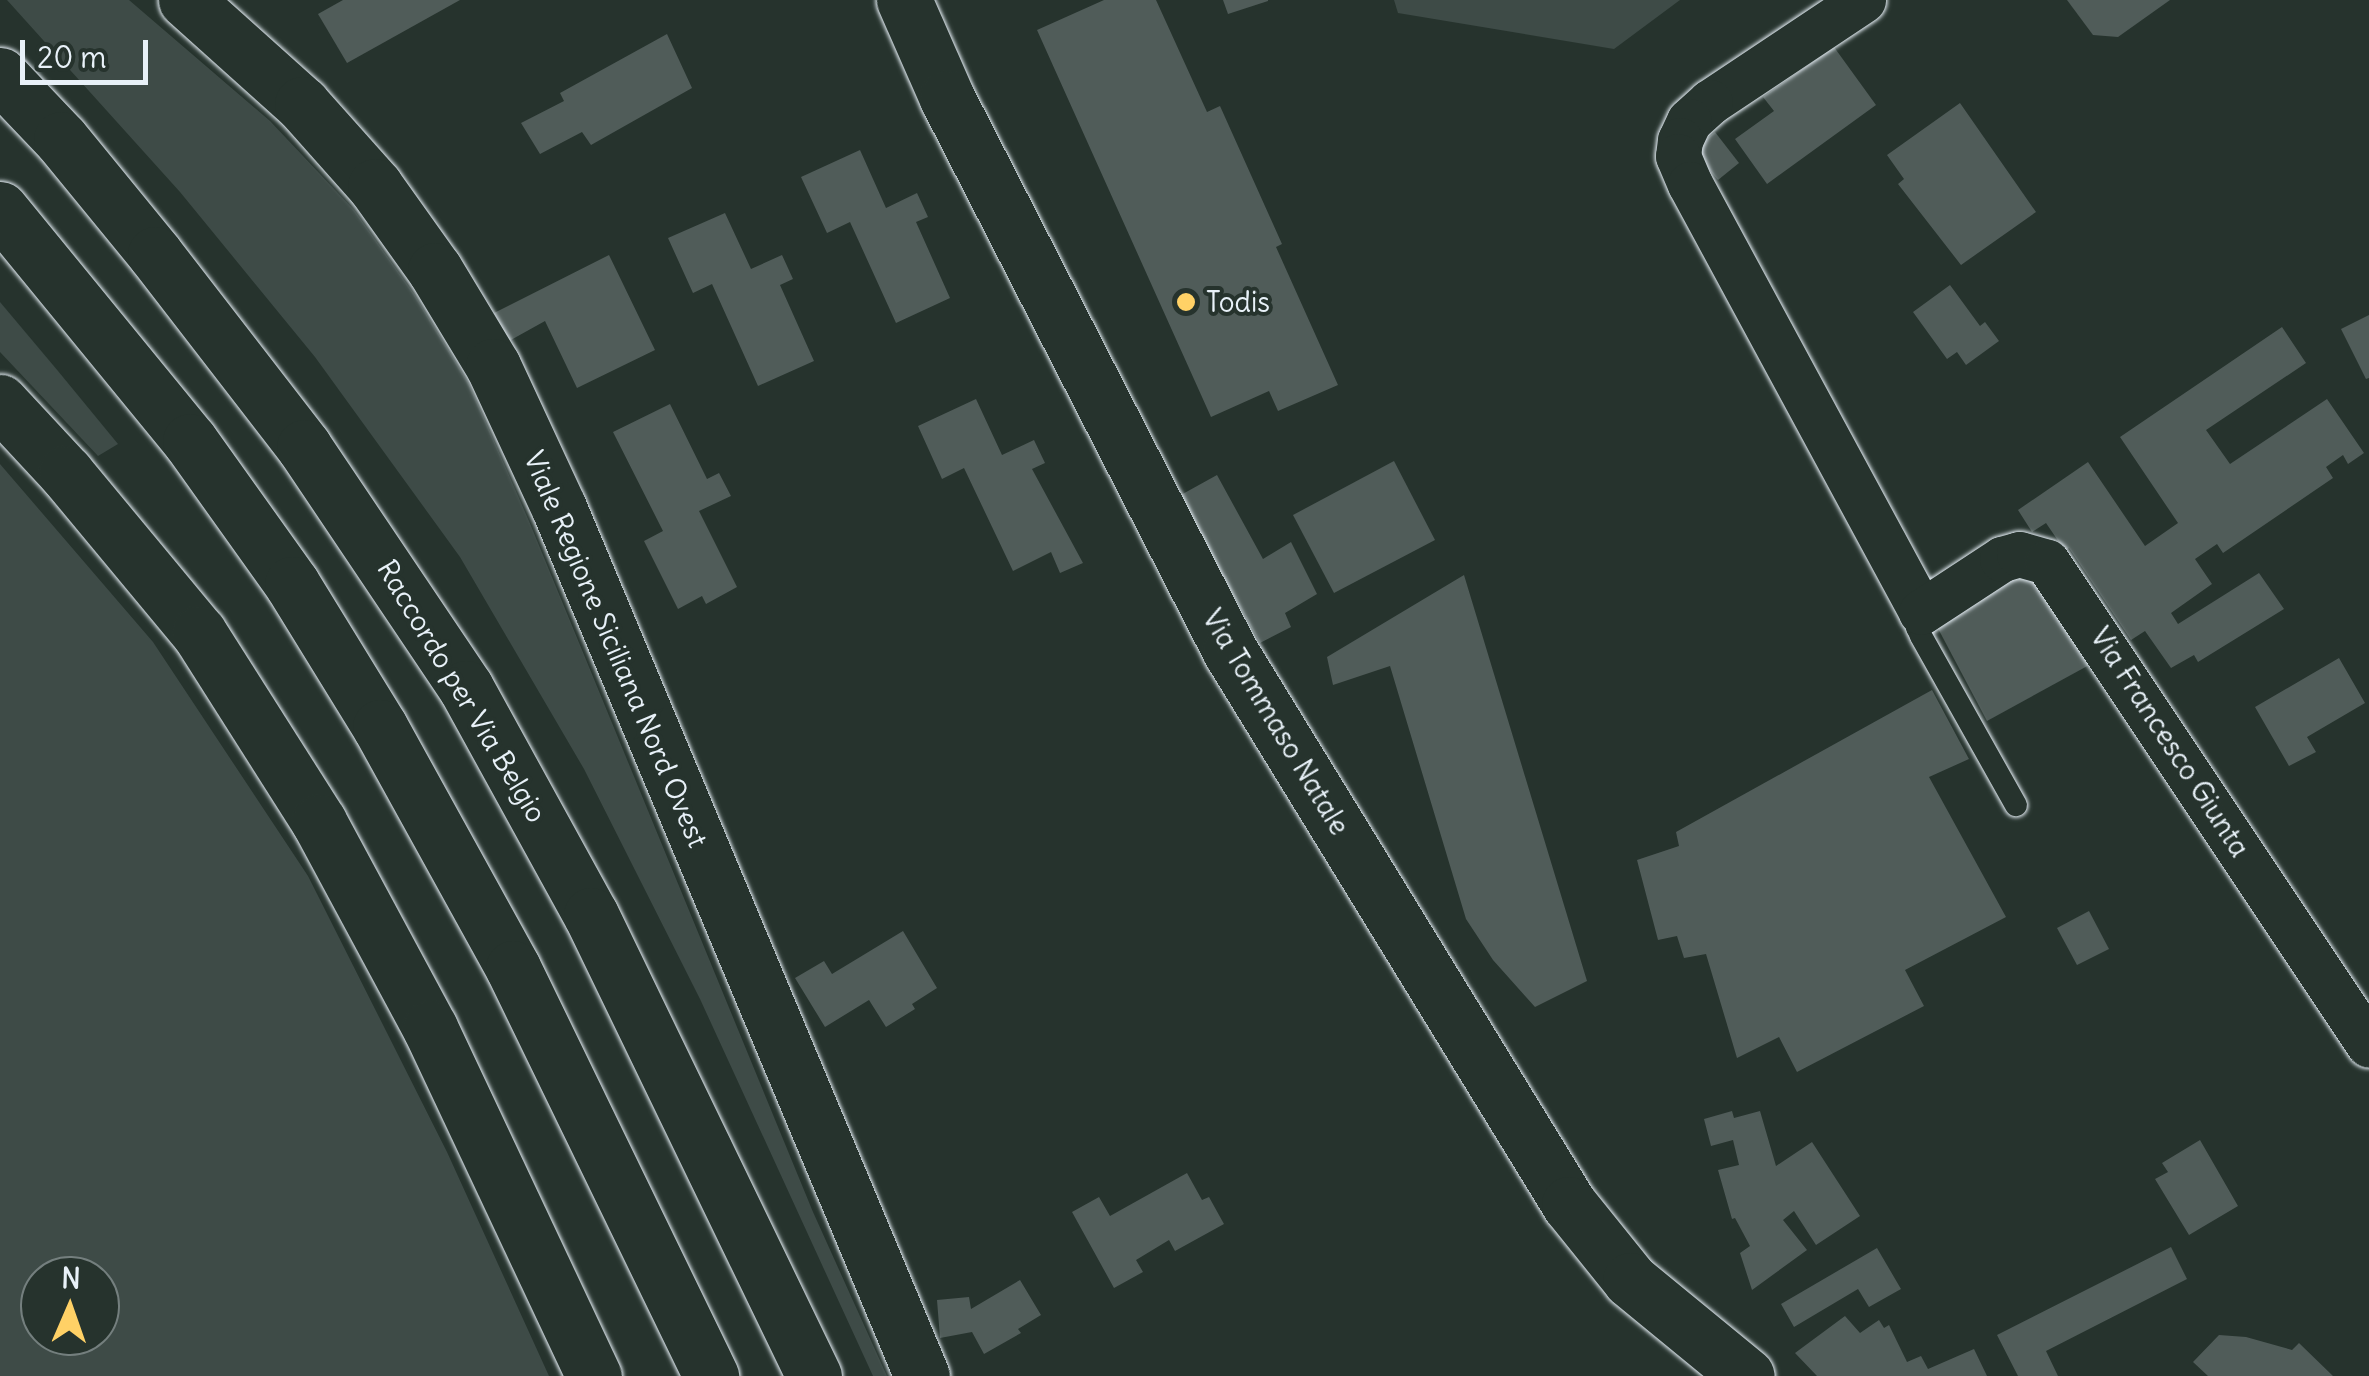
<!DOCTYPE html>
<style>
body{margin:0}
#map{position:relative;width:2369px;height:1376px;overflow:hidden;background:#26332d;font-family:Delius,sans-serif}
div>[style]{position:absolute}
[style*='--x']{left:calc(var(--x)*1px);top:calc(var(--y)*1px);width:calc(var(--w)*1px);rotate:calc(var(--a)*1deg)}
.green>*{inset:0;background:#3e4b47}
.building>*{inset:0;background:#505c59}
.roads{filter:drop-shadow(0 0 2px #e8f1f8) drop-shadow(0 0 2px #e8f1f8)}
.lane>*{height:22px;margin:-11px;padding:0 11px;transform-origin:11px;border-radius:11px;background:#26332d}
.street>*{height:45px;margin:-22.5px;padding:0 22.5px;transform-origin:22.5px;border-radius:22.5px;background:#26332d}
.secondary>*{height:55px;margin:-27.5px;padding:0 27.5px;transform-origin:27.5px;border-radius:27.5px;background:#26332d}
.highway>*{height:55px;margin:-27.5px;padding:0 27.5px;transform-origin:27.5px;border-radius:27.5px;background:#26332d}
.dots>*{width:28px;height:28px;translate:-50% -50%;box-sizing:border-box;border:5px solid #26332d;border-radius:50%}
span{translate:-50% -50%;white-space:nowrap;text-align:center;line-height:1.15;-webkit-text-stroke:8px #26332d;paint-order:stroke}
.poi-label{font-size:28px;color:#e8f1f8}
.left{translate:0 -50%;text-align:left}
.street-label{font-size:28px;color:#e8f1f8}
.north{position:absolute;left:20px;top:1256px;width:100px;height:100px;box-sizing:border-box;background:#26332d;border:2px solid #747f7e;border-radius:50%;rotate:2deg;font-size:28px;font-weight:700;line-height:40px;text-align:center;color:#e8f1f8}
.north::after{content:'';display:block;margin:auto;width:35px;height:45px;background:#ffd166;clip-path:polygon(50% 0,100% 100%,50% 72%,0 100%)}
.scale{position:absolute;left:20px;top:40px;width:128px;height:45px;box-sizing:border-box;border:5px solid #e8f1f8;border-top:0;padding-left:12px;font-size:30px;line-height:35px;white-space:nowrap;color:#e8f1f8;-webkit-text-stroke:8px #26332d;paint-order:stroke}
</style>
<div id="map">
<div class="green">
<i style="clip-path:polygon(7px 0,129px 0,270px 121px,354px 210px,414px 294px,469px 384px,529px 521px,813px 1212px,887px 1376px,873px 1376px,700px 999px,584px 769px,460px 557px,315px 357px,180px 192px)"></i>
<i style="clip-path:polygon(1394px 0,1680px 0,1614px 49px,1398px 13px)"></i>
<i style="clip-path:polygon(0 302px,58px 371px,118px 444px,98px 456px,0 352px)"></i>
<i style="clip-path:polygon(evenodd,0 464px,153px 642px,308px 876px,447px 1152px,549px 1376px,0 1376px,0 464px,40px 1276px,100px 1276px,100px 1336px,40px 1336px,40px 1276px)"></i>
</div>
<div class="building">
<i style="clip-path:polygon(343px 0,460px 0,347px 63px,318px 14px)"></i>
<i style="clip-path:polygon(1104px 0,1156px 0,1207px 112px,1220px 106px,1282px 244px,1276px 247px,1338px 385px,1278px 411px,1269px 391px,1211px 417px,1037px 30px)"></i>
<i style="clip-path:polygon(1223px 0,1268px 0,1268px 1px,1228px 14px)"></i>
<i style="clip-path:polygon(2067px 0,2170px 0,2118px 37px,2093px 35px)"></i>
<i style="clip-path:polygon(667px 34px,692px 88px,591px 145px,582px 132px,540px 154px,521px 123px,564px 101px,560px 93px)"></i>
<i style="clip-path:polygon(1834px 47px,1876px 105px,1767px 184px,1735px 139px,1774px 111px,1763px 97px)"></i>
<i style="clip-path:polygon(1960px 103px,2036px 212px,1961px 265px,1898px 184px,1904px 179px,1887px 155px)"></i>
<i style="clip-path:polygon(1715px 132px,1739px 163px,1718px 180px,1693px 150px)"></i>
<i style="clip-path:polygon(860px 150px,886px 208px,917px 193px,928px 217px,916px 222px,950px 298px,896px 323px,850px 222px,827px 233px,801px 177px)"></i>
<i style="clip-path:polygon(725px 213px,751px 269px,782px 255px,793px 279px,780px 285px,814px 361px,758px 386px,712px 284px,693px 293px,668px 238px)"></i>
<i style="clip-path:polygon(609px 255px,655px 350px,577px 388px,545px 321px,509px 341px,494px 313px)"></i>
<i style="clip-path:polygon(1950px 285px,1980px 326px,1985px 322px,1999px 341px,1966px 365px,1957px 352px,1947px 359px,1913px 312px)"></i>
<i style="clip-path:polygon(2369px 315px,2369px 378px,2366px 379px,2341px 329px)"></i>
<i style="clip-path:polygon(2282px 327px,2306px 363px,2206px 430px,2230px 464px,2327px 399px,2364px 453px,2348px 464px,2343px 455px,2326px 467px,2333px 478px,2223px 553px,2217px 544px,2195px 559px,2212px 584px,2171px 613px,2178px 624px,2259px 573px,2284px 609px,2198px 662px,2194px 655px,2171px 668px,2145px 631px,2131px 640px,2069px 548px,2065px 551px,2046px 523px,2032px 532px,2018px 510px,2088px 462px,2145px 546px,2178px 523px,2120px 437px)"></i>
<i style="clip-path:polygon(976px 399px,1002px 455px,1034px 440px,1045px 463px,1032px 469px,1083px 563px,1060px 573px,1051px 552px,1013px 571px,964px 468px,942px 479px,918px 426px)"></i>
<i style="clip-path:polygon(670px 404px,707px 479px,719px 473px,731px 496px,699px 511px,737px 587px,706px 604px,702px 596px,678px 609px,644px 541px,663px 531px,613px 432px)"></i>
<i style="clip-path:polygon(1394px 461px,1435px 540px,1334px 593px,1293px 515px)"></i>
<i style="clip-path:polygon(1217px 475px,1263px 559px,1291px 542px,1317px 594px,1285px 613px,1291px 627px,1260px 643px,1179px 496px)"></i>
<i style="clip-path:polygon(2018px 564px,2102px 658px,1987px 721px,1933px 619px)"></i>
<i style="clip-path:polygon(1464px 575px,1587px 981px,1535px 1007px,1493px 960px,1466px 919px,1390px 666px,1333px 685px,1327px 657px)"></i>
<i style="clip-path:polygon(2339px 658px,2365px 703px,2307px 737px,2316px 752px,2289px 766px,2255px 707px)"></i>
<i style="clip-path:polygon(1932px 690px,1969px 759px,1929px 777px,2006px 917px,1905px 970px,1924px 1006px,1797px 1072px,1779px 1037px,1737px 1058px,1706px 954px,1684px 958px,1677px 936px,1658px 940px,1637px 860px,1679px 846px,1676px 832px)"></i>
<i style="clip-path:polygon(2089px 911px,2109px 949px,2077px 965px,2057px 928px)"></i>
<i style="clip-path:polygon(903px 931px,937px 988px,912px 1004px,915px 1009px,886px 1027px,869px 1000px,825px 1027px,795px 978px,824px 961px,832px 974px)"></i>
<i style="clip-path:polygon(1732px 1111px,1734px 1118px,1760px 1111px,1776px 1166px,1812px 1142px,1860px 1216px,1816px 1245px,1794px 1211px,1783px 1220px,1807px 1250px,1752px 1290px,1740px 1253px,1750px 1246px,1735px 1218px,1732px 1219px,1718px 1170px,1739px 1165px,1733px 1140px,1711px 1146px,1704px 1119px)"></i>
<i style="clip-path:polygon(2200px 1140px,2238px 1206px,2189px 1235px,2155px 1179px,2168px 1172px,2162px 1163px)"></i>
<i style="clip-path:polygon(1187px 1173px,1202px 1200px,1209px 1197px,1224px 1224px,1175px 1251px,1169px 1240px,1136px 1260px,1143px 1272px,1114px 1288px,1072px 1212px,1099px 1197px,1110px 1216px)"></i>
<i style="clip-path:polygon(2171px 1247px,2187px 1279px,2046px 1351px,2058px 1376px,2018px 1376px,1997px 1335px)"></i>
<i style="clip-path:polygon(1877px 1248px,1901px 1289px,1869px 1307px,1858px 1289px,1794px 1327px,1781px 1304px)"></i>
<i style="clip-path:polygon(1020px 1280px,1041px 1315px,1018px 1329px,1021px 1333px,984px 1354px,972px 1332px,940px 1338px,937px 1300px,969px 1297px,971px 1309px)"></i>
<i style="clip-path:polygon(1845px 1316px,1860px 1333px,1879px 1320px,1884px 1328px,1889px 1325px,1907px 1362px,1921px 1356px,1928px 1369px,1974px 1349px,1987px 1376px,1817px 1376px,1795px 1353px)"></i>
<i style="clip-path:polygon(2219px 1335px,2246px 1337px,2292px 1350px,2299px 1343px,2333px 1376px,2208px 1376px,2193px 1362px)"></i>
</div>
<div class="roads">
<div class="lane">
<i style="--x:1921;--y:612;--w:16;--a:105"></i>
<i style="--x:1917;--y:627;--w:10;--a:66"></i>
<i style="--x:1921;--y:636;--w:194;--a:60.7"></i>
</div>
<div class="street">
<i style="--x:1863;--y:0;--w:184;--a:146.3"></i>
<i style="--x:1710;--y:102;--w:28;--a:138"></i>
<i style="--x:1689;--y:121;--w:21;--a:115"></i>
<i style="--x:1680;--y:140;--w:16;--a:97"></i>
<i style="--x:1678;--y:156;--w:30;--a:67"></i>
<i style="--x:1690;--y:184;--w:486;--a:61.6"></i>
<i style="--x:1921;--y:612;--w:97;--a:-33.2"></i>
<i style="--x:2002;--y:559;--w:18;--a:-16"></i>
<i style="--x:2019;--y:554;--w:29;--a:16"></i>
<i style="--x:2047;--y:562;--w:580;--a:56.31"></i>
</div>
<div class="secondary">
<i style="--x:186;--y:0;--w:156;--a:41.9"></i>
<i style="--x:302;--y:104;--w:110;--a:48.3"></i>
<i style="--x:375;--y:186;--w:103;--a:54.5"></i>
<i style="--x:435;--y:270;--w:112;--a:58.9"></i>
<i style="--x:493;--y:366;--w:157;--a:65.1"></i>
<i style="--x:559;--y:508;--w:941;--a:67.31"></i>
<i style="--x:904;--y:0;--w:107;--a:66.3"></i>
<i style="--x:947;--y:98;--w:621;--a:62.9"></i>
<i style="--x:1230;--y:651;--w:649;--a:58.49"></i>
<i style="--x:1569;--y:1204;--w:97;--a:51.2"></i>
<i style="--x:1630;--y:1280;--w:151;--a:39.4"></i>
<i style="--x:0;--y:402;--w:97;--a:47.1"></i>
<i style="--x:66;--y:473;--w:208;--a:50.3"></i>
<i style="--x:199;--y:633;--w:224;--a:57.6"></i>
<i style="--x:319;--y:822;--w:234;--a:61.7"></i>
<i style="--x:430;--y:1028;--w:385;--a:64.8"></i>
</div>
<div class="highway">
<i style="--x:0;--y:75;--w:88;--a:46.4"></i>
<i style="--x:61;--y:139;--w:149;--a:50.7"></i>
<i style="--x:155;--y:254;--w:244;--a:52.3"></i>
<i style="--x:304;--y:447;--w:290;--a:56.1"></i>
<i style="--x:466;--y:688;--w:259;--a:61.2"></i>
<i style="--x:591;--y:915;--w:512;--a:64.19"></i>
<i style="--x:0;--y:209;--w:300;--a:50.7"></i>
<i style="--x:190;--y:441;--w:176;--a:54.5"></i>
<i style="--x:292;--y:584;--w:168;--a:58.4"></i>
<i style="--x:380;--y:727;--w:275;--a:61.1"></i>
<i style="--x:513;--y:968;--w:454;--a:64.1"></i>
</div>
</div>
<div class="dots">
<i style="left:1186px;top:302px;background:#ffd166"></i>
</div>
<div class="poi-label">
<span class="left" style="left:1206px;top:302px">Todis</span>
</div>
<div class="street-label">
<span style="left:616px;top:649px;rotate:67deg">Viale Regione Siciliana Nord Ovest</span>
<span style="left:462px;top:691px;rotate:59deg">Raccordo per Via Belgio</span>
<span style="left:1276px;top:722px;rotate:59deg">Via Tommaso Natale</span>
<span style="left:2170px;top:742px;rotate:57deg">Via Francesco Giunta</span>
</div>
<div class="north">N</div>
<div class="scale">20 m</div>
</div>
